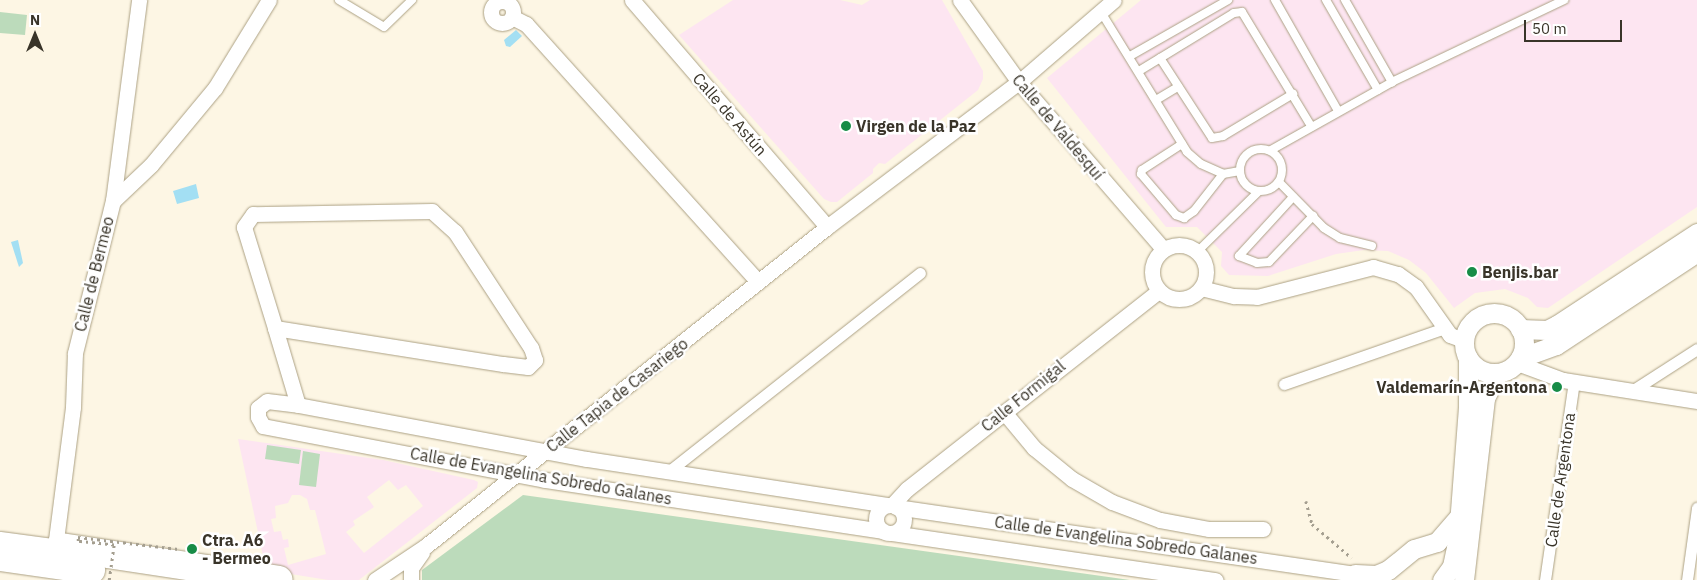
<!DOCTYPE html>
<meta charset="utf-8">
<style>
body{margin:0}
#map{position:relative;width:1697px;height:580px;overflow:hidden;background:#fdf6e4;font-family:"IBM Plex Sans",sans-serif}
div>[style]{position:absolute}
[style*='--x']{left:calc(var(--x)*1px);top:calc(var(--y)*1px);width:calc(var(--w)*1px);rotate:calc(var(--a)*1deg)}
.education>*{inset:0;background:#fde5f1}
.green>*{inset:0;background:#bcdbbb}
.water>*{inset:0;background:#a3dff3}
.path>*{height:2.5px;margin-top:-1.25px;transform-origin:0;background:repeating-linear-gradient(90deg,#a59f90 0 2.5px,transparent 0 6.5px)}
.roads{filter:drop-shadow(0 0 1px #aca184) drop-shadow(0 0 1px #aca184)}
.service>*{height:8px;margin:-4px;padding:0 4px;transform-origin:4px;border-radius:4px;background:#fff}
.service>.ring{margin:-4px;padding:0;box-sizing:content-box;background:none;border:8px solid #fff;border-radius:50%}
.pedestrian>*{height:11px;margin:-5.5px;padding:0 5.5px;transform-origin:5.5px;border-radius:5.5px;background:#fff}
.minor>*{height:15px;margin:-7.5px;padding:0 7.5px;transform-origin:7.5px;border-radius:7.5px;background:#fff}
.minor>.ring{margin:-7.5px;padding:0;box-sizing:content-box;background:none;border:15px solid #fff;border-radius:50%}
.tertiary>*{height:19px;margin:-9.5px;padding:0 9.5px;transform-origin:9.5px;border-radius:9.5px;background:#fff}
.tertiary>.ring{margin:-9.5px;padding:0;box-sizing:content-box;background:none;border:19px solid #fff;border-radius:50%}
.motorway>*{height:28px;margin:-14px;padding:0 14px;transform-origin:14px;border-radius:14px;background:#fff}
.path-bridge>*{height:2.5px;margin-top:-1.25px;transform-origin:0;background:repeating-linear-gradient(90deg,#a59f90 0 2.5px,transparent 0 6.5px)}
.dots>*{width:14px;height:14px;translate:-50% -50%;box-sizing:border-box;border:2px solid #fff;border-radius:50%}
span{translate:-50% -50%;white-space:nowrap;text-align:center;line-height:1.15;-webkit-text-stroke:5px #fff;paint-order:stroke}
.street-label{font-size:16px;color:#393429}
.poi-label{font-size:16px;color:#393429;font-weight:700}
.left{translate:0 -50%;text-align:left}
.right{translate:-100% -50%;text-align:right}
.north{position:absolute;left:10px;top:10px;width:50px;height:50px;-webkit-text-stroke:4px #fff;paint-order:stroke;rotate:0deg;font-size:14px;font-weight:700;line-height:20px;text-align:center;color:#393429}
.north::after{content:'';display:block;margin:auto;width:18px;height:22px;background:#393429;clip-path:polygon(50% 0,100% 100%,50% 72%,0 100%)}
.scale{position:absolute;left:1524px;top:20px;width:98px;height:22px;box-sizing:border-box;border:2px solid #393429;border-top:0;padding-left:6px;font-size:15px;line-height:18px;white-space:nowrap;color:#393429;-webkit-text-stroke:4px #fff;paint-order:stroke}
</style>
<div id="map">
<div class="education">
<i style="clip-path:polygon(733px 0,840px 0,862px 5px,870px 0,942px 0,983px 71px,983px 79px,978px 90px,885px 164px,879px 163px,873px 169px,873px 173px,837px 202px,831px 202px,824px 199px,679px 35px)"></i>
<i style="clip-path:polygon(1141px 0,1697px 0,1697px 207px,1548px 308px,1537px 307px,1528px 298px,1505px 289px,1475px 293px,1454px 308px,1426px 273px,1409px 260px,1388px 251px,1364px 250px,1336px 254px,1268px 276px,1229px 275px,1221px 266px,1222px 252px,1197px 227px,1166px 227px,1047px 78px)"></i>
<i style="clip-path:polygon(evenodd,238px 439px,383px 460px,474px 480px,478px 482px,477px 488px,359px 580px,328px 580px,266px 570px,238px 439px,389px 480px,398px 490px,406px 485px,423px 506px,364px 553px,346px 532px,355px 525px,353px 521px,374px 507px,367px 497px,389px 480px,238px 439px,292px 495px,300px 495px,307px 499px,310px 510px,315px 510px,326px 554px,288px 565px,284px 548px,289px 547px,288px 539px,283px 540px,281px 531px,274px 532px,271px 519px,276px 518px,275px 506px,288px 503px,292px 495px)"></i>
</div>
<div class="green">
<i style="clip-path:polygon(0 12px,27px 15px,25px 35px,0 33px)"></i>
<i style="clip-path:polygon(267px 445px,301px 450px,299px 464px,265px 459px)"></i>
<i style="clip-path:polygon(303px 451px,320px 454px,316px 487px,299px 485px)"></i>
<i style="clip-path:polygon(523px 495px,1130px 580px,422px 580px,422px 570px)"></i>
</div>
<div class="water">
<i style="clip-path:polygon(516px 30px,522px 36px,510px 47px,506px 46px,504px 40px)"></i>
<i style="clip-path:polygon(196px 184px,199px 198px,177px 204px,173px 191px)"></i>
<i style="clip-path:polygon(18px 240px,23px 263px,19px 267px,11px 242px)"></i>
</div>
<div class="path">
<i style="--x:1306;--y:501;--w:24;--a:75"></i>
<i style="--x:1312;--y:524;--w:52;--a:40.4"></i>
</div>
<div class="roads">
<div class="service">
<i style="--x:339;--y:0;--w:52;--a:31"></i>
<i style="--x:384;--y:27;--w:39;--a:-44"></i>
<i style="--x:1275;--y:0;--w:128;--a:60.4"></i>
<i style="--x:1326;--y:0;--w:104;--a:60"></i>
<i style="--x:1345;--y:0;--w:95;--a:60.2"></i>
<i style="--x:1101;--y:12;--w:164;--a:58.4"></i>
<i style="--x:1187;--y:152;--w:18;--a:41"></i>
<i style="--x:1201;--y:164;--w:24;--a:24"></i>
<i style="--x:1223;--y:174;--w:17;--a:-10"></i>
<i style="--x:1130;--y:56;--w:113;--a:-29.7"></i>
<i style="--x:1160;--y:58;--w:95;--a:57"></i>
<i style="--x:1212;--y:138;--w:11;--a:-10"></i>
<i style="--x:1223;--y:136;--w:82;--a:-31"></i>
<i style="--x:1139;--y:71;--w:111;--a:-31.4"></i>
<i style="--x:1234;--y:13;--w:8;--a:-7"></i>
<i style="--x:1242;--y:12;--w:133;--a:58.8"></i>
<i style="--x:1156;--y:100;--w:26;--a:-31"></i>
<i style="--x:1182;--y:144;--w:48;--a:147"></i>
<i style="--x:1142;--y:170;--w:4;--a:104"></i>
<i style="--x:1141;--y:174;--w:54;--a:49.5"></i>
<i style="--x:1176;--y:215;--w:9;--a:21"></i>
<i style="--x:1184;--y:218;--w:12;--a:-35"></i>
<i style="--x:1194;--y:211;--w:47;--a:-51.9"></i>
<i class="ring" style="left:1240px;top:149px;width:34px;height:34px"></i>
<i style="--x:1271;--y:150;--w:139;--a:-29.3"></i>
<i style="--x:1392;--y:82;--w:191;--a:-25.5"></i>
<i style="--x:1279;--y:182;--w:64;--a:45.6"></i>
<i style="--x:1324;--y:228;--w:19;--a:32"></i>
<i style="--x:1340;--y:238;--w:33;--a:14"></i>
<i style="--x:1293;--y:197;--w:80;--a:132.5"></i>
<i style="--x:1239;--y:256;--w:19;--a:21"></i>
<i style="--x:1257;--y:263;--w:12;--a:-5"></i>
<i style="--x:1269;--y:262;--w:64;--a:-46.3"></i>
<i style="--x:1198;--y:251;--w:84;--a:-44.5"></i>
</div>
<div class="pedestrian">
<i style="--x:1284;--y:384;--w:170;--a:-19.2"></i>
<i style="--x:1635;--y:389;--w:74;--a:-32.8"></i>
<i style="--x:668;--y:472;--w:321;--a:-38.3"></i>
<i style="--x:1545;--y:580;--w:201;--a:-81.7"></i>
<i style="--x:1687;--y:580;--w:73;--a:-82.1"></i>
</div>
<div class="minor">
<i style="--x:632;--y:0;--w:299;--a:49.3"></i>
<i style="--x:960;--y:0;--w:101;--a:54.3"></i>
<i style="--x:1019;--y:82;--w:221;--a:49.2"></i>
<i class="ring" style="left:491px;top:1px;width:7px;height:7px"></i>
<i style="--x:512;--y:17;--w:16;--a:27"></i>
<i style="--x:526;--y:24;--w:347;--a:48"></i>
<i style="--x:113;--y:201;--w:52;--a:-43.5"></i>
<i style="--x:151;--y:165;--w:100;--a:-50.3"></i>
<i style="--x:215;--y:88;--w:103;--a:-58.5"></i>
<i class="ring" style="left:1152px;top:245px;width:39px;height:39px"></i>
<i style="--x:1201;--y:288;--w:34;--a:14"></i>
<i style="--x:1234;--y:296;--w:23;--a:2"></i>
<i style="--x:1257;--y:297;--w:120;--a:-14.5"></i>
<i style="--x:1373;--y:267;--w:26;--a:16"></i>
<i style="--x:1398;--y:274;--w:22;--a:36"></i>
<i style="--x:1416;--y:287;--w:59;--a:54.7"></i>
<i style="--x:1450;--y:335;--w:14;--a:21"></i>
<i style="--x:275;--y:328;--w:231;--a:9"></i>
<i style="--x:503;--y:364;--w:25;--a:7"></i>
<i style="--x:528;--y:367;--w:10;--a:-45"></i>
<i style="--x:535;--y:360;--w:13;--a:-108"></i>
<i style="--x:531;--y:348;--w:139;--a:-123.2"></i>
<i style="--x:455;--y:232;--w:31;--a:-138"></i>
<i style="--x:432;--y:211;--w:179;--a:179"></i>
<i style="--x:253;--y:214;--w:16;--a:125"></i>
<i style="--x:244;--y:227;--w:106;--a:72.9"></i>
<i style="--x:275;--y:328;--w:80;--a:73.4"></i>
<i style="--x:1517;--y:363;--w:49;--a:20.3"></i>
<i style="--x:1563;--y:380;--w:136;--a:8.9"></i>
<i style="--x:1004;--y:412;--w:47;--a:50.2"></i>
<i style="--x:1034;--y:448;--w:49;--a:39.2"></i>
<i style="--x:1072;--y:479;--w:46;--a:29.9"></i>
<i style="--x:1112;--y:502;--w:51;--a:20.6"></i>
<i style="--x:1160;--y:520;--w:50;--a:10.4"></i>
<i style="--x:1209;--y:529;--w:54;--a:0"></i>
<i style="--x:892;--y:505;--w:22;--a:-47"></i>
<i style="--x:907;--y:489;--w:320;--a:-38.2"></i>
<i class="ring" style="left:876px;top:505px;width:13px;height:13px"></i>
<i style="--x:896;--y:507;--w:464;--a:8.3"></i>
<i style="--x:883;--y:531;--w:342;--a:-171.4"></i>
<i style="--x:545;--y:480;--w:287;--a:-169.2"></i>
<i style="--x:263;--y:426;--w:10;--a:-119"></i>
<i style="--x:258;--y:417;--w:9;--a:-90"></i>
<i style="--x:258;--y:408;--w:11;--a:-38"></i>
<i style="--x:267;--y:401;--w:31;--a:7"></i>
<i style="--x:298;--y:405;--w:294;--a:10.6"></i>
<i style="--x:587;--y:459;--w:304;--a:8.7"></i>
<i style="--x:892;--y:533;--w:327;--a:8.3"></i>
<i style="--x:0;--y:539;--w:62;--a:7.5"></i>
<i style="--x:61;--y:547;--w:9;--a:-126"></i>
<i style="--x:56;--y:540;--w:134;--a:-82.7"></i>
<i style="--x:73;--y:407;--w:54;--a:-87.9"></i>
<i style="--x:75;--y:353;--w:157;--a:-76"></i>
<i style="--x:113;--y:201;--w:203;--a:-82.6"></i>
<i style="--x:375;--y:580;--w:63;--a:-33.9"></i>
<i style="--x:427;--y:545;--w:511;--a:-38.48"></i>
<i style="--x:827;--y:227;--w:241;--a:-37.1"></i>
<i style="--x:1019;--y:82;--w:125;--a:-40.8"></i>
<i style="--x:411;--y:580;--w:12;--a:-90"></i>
<i style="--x:411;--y:568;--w:19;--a:-55"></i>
</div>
<div class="tertiary">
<i class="ring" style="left:1464px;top:313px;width:41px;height:41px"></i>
<i style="--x:1520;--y:329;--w:27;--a:2"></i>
<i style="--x:1547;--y:330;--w:11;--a:-27"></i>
<i style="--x:1557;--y:325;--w:168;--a:-33.3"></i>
<i style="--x:1520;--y:358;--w:38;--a:-20"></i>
<i style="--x:1556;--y:345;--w:169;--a:-33.4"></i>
<i style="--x:1355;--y:574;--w:21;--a:3"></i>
<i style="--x:1376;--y:575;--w:13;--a:-23"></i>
<i style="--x:1388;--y:570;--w:33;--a:-39"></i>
<i style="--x:1414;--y:549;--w:24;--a:-17"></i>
<i style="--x:1437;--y:542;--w:33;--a:-49"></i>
<i style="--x:1442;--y:580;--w:17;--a:-54"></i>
<i style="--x:1452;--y:566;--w:30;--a:-78"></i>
<i style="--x:1458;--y:537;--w:131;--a:-85.6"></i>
<i style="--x:1468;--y:406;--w:48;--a:-90"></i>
<i style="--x:1464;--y:580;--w:183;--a:-83.4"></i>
<i style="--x:1485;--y:398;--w:28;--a:-63"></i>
</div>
<div class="motorway">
<i style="--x:61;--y:547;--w:220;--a:8.6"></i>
<i style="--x:0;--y:557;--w:92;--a:8.1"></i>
</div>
</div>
<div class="path-bridge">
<i style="--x:109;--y:580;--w:35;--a:-82"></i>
<i style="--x:114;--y:545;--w:36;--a:-174"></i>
<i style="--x:78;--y:541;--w:4;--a:-90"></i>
<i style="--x:78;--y:537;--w:101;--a:6.8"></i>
</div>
<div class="dots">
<i style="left:846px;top:126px;background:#178c47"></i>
<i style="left:1472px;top:272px;background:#178c47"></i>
<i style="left:1557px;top:387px;background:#178c47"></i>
<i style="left:192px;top:549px;background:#178c47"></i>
</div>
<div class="street-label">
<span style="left:730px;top:114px;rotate:49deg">Calle de Astún</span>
<span style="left:1058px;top:127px;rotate:50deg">Calle de Valdesquí</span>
<span style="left:94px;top:274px;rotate:-76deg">Calle de Bermeo</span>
<span style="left:617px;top:395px;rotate:-38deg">Calle Tapia de Casariego</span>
<span style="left:1023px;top:396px;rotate:-39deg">Calle Formigal</span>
<span style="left:541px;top:476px;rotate:10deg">Calle de Evangelina Sobredo Galanes</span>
<span style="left:1560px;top:480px;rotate:-82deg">Calle de Argentona</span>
<span style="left:1126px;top:540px;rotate:8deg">Calle de Evangelina Sobredo Galanes</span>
</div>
<div class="poi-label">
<span class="left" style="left:856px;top:126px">Virgen de la Paz</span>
<span class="left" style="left:1482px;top:272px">Benjis.bar</span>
<span class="right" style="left:1547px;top:387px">Valdemarín-Argentona</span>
<span class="left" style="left:202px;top:549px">Ctra. A6<br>- Bermeo</span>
</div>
<div class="north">N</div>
<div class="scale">50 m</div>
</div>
